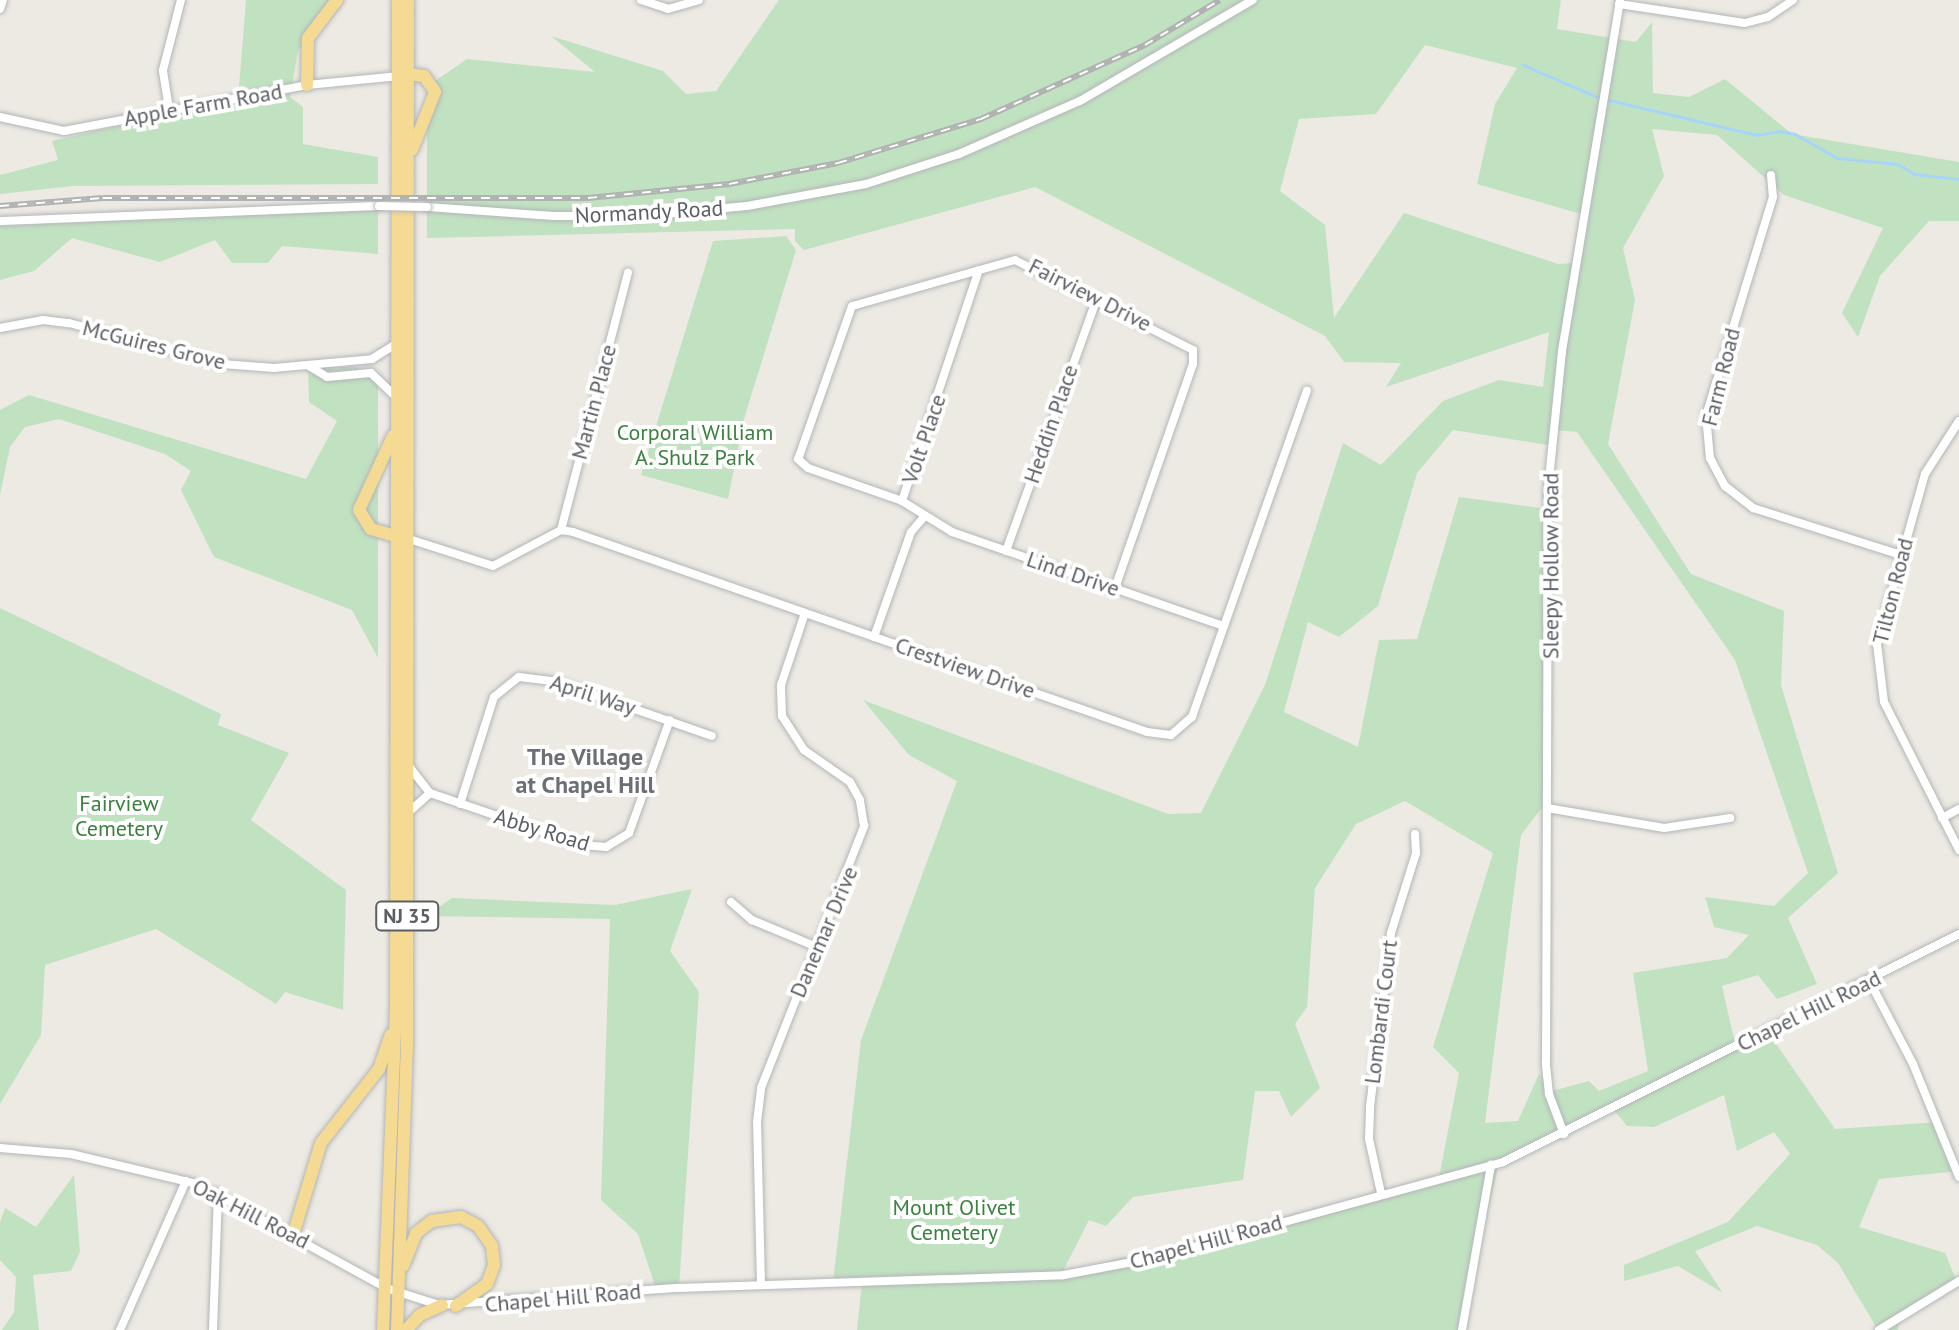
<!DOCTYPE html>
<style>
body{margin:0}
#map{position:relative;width:1959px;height:1330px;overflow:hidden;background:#eceae2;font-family:"PT Sans",sans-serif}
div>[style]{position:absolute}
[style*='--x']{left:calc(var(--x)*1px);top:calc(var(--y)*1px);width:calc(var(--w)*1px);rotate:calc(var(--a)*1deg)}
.green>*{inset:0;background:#c1e2c1}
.stream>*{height:3px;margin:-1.5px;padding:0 1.5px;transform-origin:1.5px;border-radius:1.5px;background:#a7d5f8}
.roads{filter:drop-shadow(0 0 2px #b3b5b9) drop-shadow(0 0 2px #b3b5b9)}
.minor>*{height:8px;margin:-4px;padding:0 4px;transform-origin:4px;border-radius:4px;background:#fff}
.highway>*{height:12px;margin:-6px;padding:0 6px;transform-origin:6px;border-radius:6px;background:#f4da92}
.rail>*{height:6px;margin-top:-3px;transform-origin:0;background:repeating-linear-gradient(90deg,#fff 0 9px,#b1b2b2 0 18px);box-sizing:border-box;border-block:2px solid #b1b2b2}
.bridges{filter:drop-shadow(0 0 2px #b3b5b9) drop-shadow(0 0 2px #b3b5b9)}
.minor-bridge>*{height:8px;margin:-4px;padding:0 4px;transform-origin:4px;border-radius:4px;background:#fff}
span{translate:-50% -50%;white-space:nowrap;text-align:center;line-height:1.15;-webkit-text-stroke:8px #fff;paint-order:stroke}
.shield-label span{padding:2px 6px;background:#fff;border:2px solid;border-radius:6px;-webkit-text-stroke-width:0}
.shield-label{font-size:20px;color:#5b5e62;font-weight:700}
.street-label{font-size:22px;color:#5b5e62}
.park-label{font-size:22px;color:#3b803e}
.neighbourhood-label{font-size:24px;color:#6c7074;font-weight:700}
</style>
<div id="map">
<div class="green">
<i style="clip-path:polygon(246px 0,334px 0,298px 51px,290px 97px,303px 107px,303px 144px,378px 157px,378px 184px,73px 186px,0 194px,0 175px,58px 160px,52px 141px,238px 99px)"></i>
<i style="clip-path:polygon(evenodd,779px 0,1561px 0,1557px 29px,1636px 42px,1652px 22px,1653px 93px,1689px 97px,1725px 79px,1792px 134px,1959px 162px,1959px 221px,1929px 221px,1880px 276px,1858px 337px,1842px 313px,1883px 228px,1784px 195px,1717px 135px,1652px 129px,1664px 176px,1623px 248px,1635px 300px,1608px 444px,1691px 574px,1784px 611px,1781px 685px,1838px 873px,1788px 918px,1817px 984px,1777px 999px,1758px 975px,1722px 986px,1736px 1048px,1772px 1038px,1835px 1129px,1939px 1122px,1959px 1171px,1879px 1179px,1859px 1227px,1945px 1253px,1957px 1282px,1899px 1317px,1898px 1330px,1878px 1330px,1838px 1263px,1817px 1245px,1757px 1226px,1695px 1251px,1723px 1293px,1678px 1266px,1624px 1281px,1624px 1265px,1728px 1222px,1790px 1154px,1774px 1132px,1737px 1151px,1724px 1095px,1654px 1127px,1627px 1126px,1614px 1110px,1500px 1159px,1459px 1330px,857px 1330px,862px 1282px,833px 1282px,861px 1040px,957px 781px,909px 755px,863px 700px,1168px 814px,1201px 813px,1265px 685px,1343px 443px,1381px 465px,1443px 401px,1499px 380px,1543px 387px,1549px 332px,1386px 387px,1401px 363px,1344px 362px,1325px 336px,1035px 187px,804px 250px,795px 241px,795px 229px,427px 238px,427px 93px,435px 81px,467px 59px,595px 72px,551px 36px,663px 71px,686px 94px,716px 91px,779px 0,1425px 45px,1517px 68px,1495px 104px,1477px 184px,1581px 214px,1574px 263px,1558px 264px,1404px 213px,1334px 318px,1325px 225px,1280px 191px,1299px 119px,1376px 114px,1425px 45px,779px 0,1453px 430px,1554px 446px,1555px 430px,1577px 432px,1735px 660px,1808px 873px,1774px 906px,1705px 897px,1714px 927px,1749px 935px,1727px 958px,1633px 973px,1648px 1071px,1599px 1091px,1589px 1081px,1552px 1091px,1539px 1074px,1518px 1121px,1485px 1123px,1521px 835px,1548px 800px,1549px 509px,1459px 497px,1417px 639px,1379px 640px,1358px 747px,1284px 712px,1308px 622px,1339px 637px,1378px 606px,1417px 473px,1453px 430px,779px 0,1405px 801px,1493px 853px,1433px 1047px,1459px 1073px,1439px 1178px,1062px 1273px,1089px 1220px,1106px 1226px,1133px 1197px,1243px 1180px,1255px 1091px,1279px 1091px,1291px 1117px,1320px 1088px,1295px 1024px,1307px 1007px,1315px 888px,1356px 824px,1405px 801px)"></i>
<i style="clip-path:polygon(341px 211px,378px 211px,378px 254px,282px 246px,268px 263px,232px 263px,215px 240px,160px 262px,72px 238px,34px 271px,0 280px,0 226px)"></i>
<i style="clip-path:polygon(786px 236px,796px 250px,744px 419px,728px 499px,641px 475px,713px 241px)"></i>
<i style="clip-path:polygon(308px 367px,355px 367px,378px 381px,378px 658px,352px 610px,214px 557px,181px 490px,191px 471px,165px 454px,59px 419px,25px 427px,10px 447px,0 495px,0 410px,29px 395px,306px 479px,337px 421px,309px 402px)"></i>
<i style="clip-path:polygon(0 608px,221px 714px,218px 725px,289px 753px,251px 820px,346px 890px,343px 1010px,285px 992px,276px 1004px,156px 929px,45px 965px,41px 1035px,0 1104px)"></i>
<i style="clip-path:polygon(692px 889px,670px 951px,699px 992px,679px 1287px,656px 1289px,638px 1234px,601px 1200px,610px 919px,426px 916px,452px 898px,615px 905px)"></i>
<i style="clip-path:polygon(74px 1175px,80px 1252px,71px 1271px,33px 1275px,39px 1330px,2px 1330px,14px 1312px,16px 1277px,0 1260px,0 1222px,5px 1208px,36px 1227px)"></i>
</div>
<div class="stream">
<i style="--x:1523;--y:65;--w:81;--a:23.4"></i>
<i style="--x:1609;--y:100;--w:152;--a:13.3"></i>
<i style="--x:1757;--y:135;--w:22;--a:-10"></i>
<i style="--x:1779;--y:131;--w:16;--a:11"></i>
<i style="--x:1795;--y:134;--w:48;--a:29.7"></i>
<i style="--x:1837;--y:158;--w:61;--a:5.6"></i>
<i style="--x:1898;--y:164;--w:19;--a:32"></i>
<i style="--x:1914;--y:174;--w:45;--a:6.3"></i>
</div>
<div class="roads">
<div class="minor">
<i style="--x:641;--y:0;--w:28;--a:18"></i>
<i style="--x:668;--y:9;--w:32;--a:-16"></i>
<i style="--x:1619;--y:4;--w:127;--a:8.6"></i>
<i style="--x:1745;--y:23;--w:24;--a:-15"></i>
<i style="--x:1768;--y:17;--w:30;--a:-34"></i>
<i style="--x:0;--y:9;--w:9;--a:-72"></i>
<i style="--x:169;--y:109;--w:39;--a:-99"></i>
<i style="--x:163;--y:70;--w:72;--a:-75.6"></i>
<i style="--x:0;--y:117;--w:66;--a:12.3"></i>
<i style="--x:64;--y:131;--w:247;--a:-10.7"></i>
<i style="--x:307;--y:85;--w:93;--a:-5.5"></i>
<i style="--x:1771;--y:175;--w:22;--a:85"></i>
<i style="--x:1773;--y:197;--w:229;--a:107"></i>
<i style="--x:1706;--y:416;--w:42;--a:84.6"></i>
<i style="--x:1710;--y:458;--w:32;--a:62"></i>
<i style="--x:1725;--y:486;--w:36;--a:38"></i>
<i style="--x:1753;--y:508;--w:155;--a:17.6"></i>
<i style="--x:427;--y:207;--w:127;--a:4.1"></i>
<i style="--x:554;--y:216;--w:87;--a:0"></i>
<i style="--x:641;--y:216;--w:106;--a:-5.4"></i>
<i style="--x:747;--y:206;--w:121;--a:-10.5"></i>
<i style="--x:866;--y:184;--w:98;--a:-17.9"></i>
<i style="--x:959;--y:154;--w:132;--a:-23.7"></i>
<i style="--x:1080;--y:101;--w:200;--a:-30.3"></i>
<i style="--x:0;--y:221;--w:379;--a:-2.3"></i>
<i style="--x:0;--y:328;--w:44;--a:-10.5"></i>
<i style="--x:43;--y:320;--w:26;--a:7"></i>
<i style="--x:69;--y:323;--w:158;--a:15"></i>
<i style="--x:222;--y:364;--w:52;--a:4.4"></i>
<i style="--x:274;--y:368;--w:98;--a:-5.2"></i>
<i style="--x:372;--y:359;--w:26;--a:-32"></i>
<i style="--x:309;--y:366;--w:21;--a:31"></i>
<i style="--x:327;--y:377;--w:44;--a:-5.2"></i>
<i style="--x:371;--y:373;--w:32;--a:44"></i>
<i style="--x:1959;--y:421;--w:63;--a:122.7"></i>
<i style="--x:1925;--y:474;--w:177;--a:105.8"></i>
<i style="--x:1877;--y:644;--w:58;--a:83.1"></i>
<i style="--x:1884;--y:702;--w:166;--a:63.1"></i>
<i style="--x:902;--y:501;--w:243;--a:-71.6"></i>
<i style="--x:561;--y:530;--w:266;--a:-75.4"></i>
<i style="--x:409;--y:539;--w:88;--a:17.8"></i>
<i style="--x:493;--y:566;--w:77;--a:-27.9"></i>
<i style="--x:561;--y:530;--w:12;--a:9"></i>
<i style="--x:573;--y:532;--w:608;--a:19.21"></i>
<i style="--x:1147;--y:732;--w:24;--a:7"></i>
<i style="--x:1171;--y:735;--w:28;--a:-41"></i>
<i style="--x:1192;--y:717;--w:346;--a:-70.6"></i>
<i style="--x:1006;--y:551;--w:269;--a:-70.2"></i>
<i style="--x:1115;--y:588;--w:237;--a:-70.8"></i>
<i style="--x:1193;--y:364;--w:14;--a:-90"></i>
<i style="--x:1193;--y:350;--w:199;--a:-153.2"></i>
<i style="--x:1015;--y:260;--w:169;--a:164.2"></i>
<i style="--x:852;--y:306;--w:162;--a:109.4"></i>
<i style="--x:798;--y:459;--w:13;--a:42"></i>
<i style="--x:808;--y:468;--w:100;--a:19.3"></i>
<i style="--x:902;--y:501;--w:59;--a:31.8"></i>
<i style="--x:952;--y:532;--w:288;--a:19.1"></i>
<i style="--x:874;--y:637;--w:111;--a:-70.6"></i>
<i style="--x:911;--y:532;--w:21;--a:-49"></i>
<i style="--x:408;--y:765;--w:36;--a:52"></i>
<i style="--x:430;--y:793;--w:161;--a:18.9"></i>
<i style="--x:582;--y:845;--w:24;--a:5"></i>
<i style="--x:606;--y:847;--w:27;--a:-31"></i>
<i style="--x:629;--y:833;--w:120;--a:-70.1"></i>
<i style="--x:460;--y:804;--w:112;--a:-72.4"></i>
<i style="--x:494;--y:697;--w:32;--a:-39"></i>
<i style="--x:519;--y:677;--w:38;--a:7"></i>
<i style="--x:557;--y:682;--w:164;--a:19.2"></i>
<i style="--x:1547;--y:808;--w:119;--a:9.7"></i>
<i style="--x:1664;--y:828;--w:67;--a:-8.6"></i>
<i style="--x:410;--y:811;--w:27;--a:-42"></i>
<i style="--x:1942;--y:818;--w:19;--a:-28"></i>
<i style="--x:731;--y:902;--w:28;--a:41"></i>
<i style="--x:752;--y:920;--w:70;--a:22.6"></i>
<i style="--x:1870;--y:982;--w:93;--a:62.3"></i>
<i style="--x:1913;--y:1064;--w:122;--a:67.8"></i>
<i style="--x:1564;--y:1134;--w:43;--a:-110.6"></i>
<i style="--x:1549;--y:1094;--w:31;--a:-96"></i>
<i style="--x:1546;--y:1063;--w:574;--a:-89.8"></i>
<i style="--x:1548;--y:489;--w:139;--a:-84.2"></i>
<i style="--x:1562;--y:351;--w:356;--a:-80.6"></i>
<i style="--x:0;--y:1148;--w:71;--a:4.8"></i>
<i style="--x:71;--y:1154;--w:130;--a:13.4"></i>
<i style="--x:197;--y:1184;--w:216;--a:28.8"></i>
<i style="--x:386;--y:1288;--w:56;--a:17.8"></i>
<i style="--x:439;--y:1305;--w:240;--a:-4.1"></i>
<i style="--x:678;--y:1288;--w:386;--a:-1.9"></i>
<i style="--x:1064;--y:1275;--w:91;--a:-10.8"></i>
<i style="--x:1153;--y:1258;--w:363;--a:-15.3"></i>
<i style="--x:1503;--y:1162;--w:510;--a:-26.57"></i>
<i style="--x:1381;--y:1193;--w:55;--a:-102.5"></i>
<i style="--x:1369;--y:1139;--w:32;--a:-88"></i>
<i style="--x:1370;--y:1107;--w:175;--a:-83.1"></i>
<i style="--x:1391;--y:933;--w:84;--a:-72.6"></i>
<i style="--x:1416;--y:853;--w:19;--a:-93"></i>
<i style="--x:761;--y:1284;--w:162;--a:-91.4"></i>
<i style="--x:757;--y:1122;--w:34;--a:-83"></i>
<i style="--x:761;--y:1088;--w:282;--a:-68.5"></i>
<i style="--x:864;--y:826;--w:26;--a:-99"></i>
<i style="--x:860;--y:800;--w:21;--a:-119"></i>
<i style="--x:850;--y:782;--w:56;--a:-145.2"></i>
<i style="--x:804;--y:750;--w:40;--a:-122.9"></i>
<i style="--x:782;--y:716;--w:31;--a:-92"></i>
<i style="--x:781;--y:685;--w:76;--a:-71.6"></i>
<i style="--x:120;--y:1330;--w:163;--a:-66.1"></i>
<i style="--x:213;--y:1330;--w:137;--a:-87.9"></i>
<i style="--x:1462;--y:1330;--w:168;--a:-80"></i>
<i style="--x:1879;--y:1330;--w:94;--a:-31.5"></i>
</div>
<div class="highway">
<i style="--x:408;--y:74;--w:16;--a:7"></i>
<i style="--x:424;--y:76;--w:19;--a:55"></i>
<i style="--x:435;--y:92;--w:62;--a:111.6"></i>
<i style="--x:307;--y:85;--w:47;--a:-88.8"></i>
<i style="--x:308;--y:38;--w:48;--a:-52.7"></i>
<i style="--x:393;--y:436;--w:81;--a:114.7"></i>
<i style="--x:359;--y:510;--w:22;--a:58"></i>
<i style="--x:371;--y:529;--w:35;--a:16"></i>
<i style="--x:293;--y:1235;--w:96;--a:-73.1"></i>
<i style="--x:321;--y:1143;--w:94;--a:-51.9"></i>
<i style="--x:379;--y:1069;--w:36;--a:-71"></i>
<i style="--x:403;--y:1266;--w:35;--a:-68"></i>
<i style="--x:416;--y:1233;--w:20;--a:-37"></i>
<i style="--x:432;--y:1221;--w:29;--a:-8"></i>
<i style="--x:461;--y:1217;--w:19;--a:28"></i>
<i style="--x:478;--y:1226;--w:24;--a:55"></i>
<i style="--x:492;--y:1246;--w:19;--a:84"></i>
<i style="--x:494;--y:1265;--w:20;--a:110"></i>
<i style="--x:487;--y:1284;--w:38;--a:145"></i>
<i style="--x:383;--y:1330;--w:321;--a:-87.7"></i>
<i style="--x:396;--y:1009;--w:1009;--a:-89.89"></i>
<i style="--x:397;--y:1330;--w:287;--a:-88"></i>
<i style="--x:407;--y:1043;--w:1043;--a:-89.95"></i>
<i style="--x:406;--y:1330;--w:21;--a:-47"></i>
<i style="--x:420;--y:1315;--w:24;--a:-24"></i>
</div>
</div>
<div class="rail">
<i style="--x:0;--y:206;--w:103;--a:-4.4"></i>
<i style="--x:103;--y:198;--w:485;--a:0"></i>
<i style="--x:588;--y:198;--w:142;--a:-5.7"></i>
<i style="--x:729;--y:184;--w:111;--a:-10.9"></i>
<i style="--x:838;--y:163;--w:150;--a:-17.1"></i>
<i style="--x:981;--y:119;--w:180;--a:-24.3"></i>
<i style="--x:1145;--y:45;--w:87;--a:-31"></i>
</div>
<div class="bridges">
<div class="minor-bridge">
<i style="--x:379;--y:206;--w:48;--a:1.2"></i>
</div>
</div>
<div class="shield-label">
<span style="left:407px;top:916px">NJ 35</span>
</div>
<div class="street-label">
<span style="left:203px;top:105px;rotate:-10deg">Apple Farm Road</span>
<span style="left:649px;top:212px;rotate:-3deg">Normandy Road</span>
<span style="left:1090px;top:295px;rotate:27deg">Fairview Drive</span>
<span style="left:154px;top:345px;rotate:14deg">McGuires Grove</span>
<span style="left:1721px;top:377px;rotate:-76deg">Farm Road</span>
<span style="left:594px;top:402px;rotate:-75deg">Martin Place</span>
<span style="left:1051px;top:424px;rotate:-71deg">Heddin Place</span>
<span style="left:924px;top:439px;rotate:-71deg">Volt Place</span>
<span style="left:1551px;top:566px;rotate:-90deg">Sleepy Hollow Road</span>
<span style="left:1073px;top:574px;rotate:19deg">Lind Drive</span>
<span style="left:1893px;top:591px;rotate:-76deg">Tilton Road</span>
<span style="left:965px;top:668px;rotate:19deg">Crestview Drive</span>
<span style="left:593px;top:695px;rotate:18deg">April Way</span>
<span style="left:542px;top:830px;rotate:17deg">Abby Road</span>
<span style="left:824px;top:932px;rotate:-67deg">Danemar Drive</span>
<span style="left:1809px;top:1011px;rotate:-26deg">Chapel Hill Road</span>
<span style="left:1381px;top:1012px;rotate:-83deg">Lombardi Court</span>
<span style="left:251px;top:1214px;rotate:27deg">Oak Hill Road</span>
<span style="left:1206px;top:1242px;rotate:-15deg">Chapel Hill Road</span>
<span style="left:563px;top:1298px;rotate:-5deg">Chapel Hill Road</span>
</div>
<div class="park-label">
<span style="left:695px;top:445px">Corporal William<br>A. Shulz Park</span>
<span style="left:119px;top:816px">Fairview<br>Cemetery</span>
<span style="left:954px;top:1220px">Mount Olivet<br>Cemetery</span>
</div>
<div class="neighbourhood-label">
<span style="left:585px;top:771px">The Village<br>at Chapel Hill</span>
</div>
</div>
